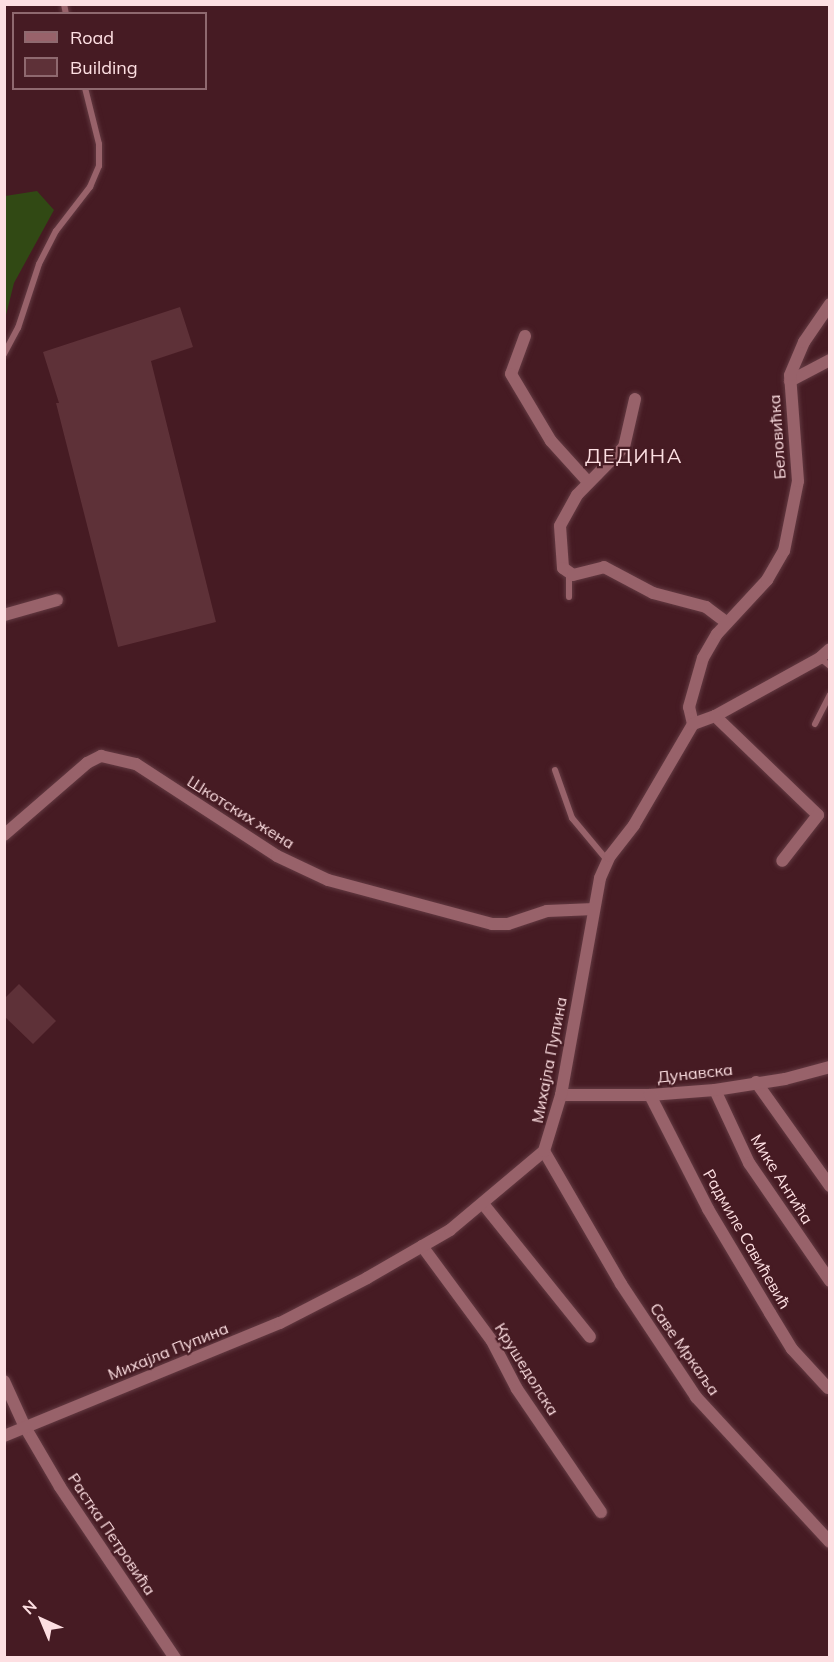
<!DOCTYPE html>
<meta charset="utf-8">
<style>
body{margin:0}
#map{position:relative;width:834px;height:1662px;overflow:hidden;background:#461b23;font-family:Mulish,sans-serif}
div>[style]{position:absolute}
[style*='--x']{left:calc(var(--x)*1px);top:calc(var(--y)*1px);width:calc(var(--w)*1px);rotate:calc(var(--a)*1deg)}
.green>*{inset:0;background:#314914}
.building>*{inset:0;background:#5e3138}
.roads{filter:drop-shadow(0 0 2px #633a42) drop-shadow(0 0 2px #633a42)}
.lane>*{height:6px;margin:-3px;padding:0 3px;transform-origin:3px;border-radius:3px;background:#98626a}
.street>*{height:12px;margin:-6px;padding:0 6px;transform-origin:6px;border-radius:6px;background:#98626a}
span{translate:-50% -50%;white-space:nowrap;text-align:center;line-height:1.15;-webkit-text-stroke:4.5px #461b23;paint-order:stroke}
.street-label{font-size:16px;color:#fddfe2}
.quarter-label{font-size:20px;color:#fddfe2;letter-spacing:1.5px}
.frame{position:absolute;inset:0;border:6px solid #fddfe2;pointer-events:none}
.legend{position:absolute;left:12px;top:12px;width:195px;height:78px;box-sizing:border-box;background:#461b23;border:2px solid #8f696f;margin:0;padding:8px 10px;list-style:none;font-size:18px;color:#fddfe2}
.legend li{display:flex;align-items:center;gap:12px;height:30px}
.legend b{width:30px;border:2px solid #8f696f}
.north{position:absolute;left:12px;top:1590px;width:60px;height:60px;-webkit-text-stroke:4px #461b23;paint-order:stroke;rotate:316deg;font-size:16px;font-weight:700;line-height:24px;text-align:center;color:#fddfe2}
.north::after{content:'';display:block;margin:auto;width:21px;height:27px;background:#fddfe2;clip-path:polygon(50% 0,100% 100%,50% 72%,0 100%)}
</style>
<div id="map">
<div class="green">
<i style="clip-path:polygon(37px 191px,54px 210px,14px 283px,5px 319px,5px 196px)"></i>
</div>
<div class="building">
<i style="clip-path:polygon(180px 307px,193px 347px,151px 361px,216px 622px,118px 647px,56px 403px,59px 403px,43px 352px)"></i>
<i style="clip-path:polygon(19px 984px,56px 1021px,33px 1044px,4px 1016px,4px 999px)"></i>
</div>
<div class="roads">
<div class="lane">
<i style="--x:64;--y:4;--w:10;--a:79"></i>
<i style="--x:4;--y:354;--w:30;--a:-62"></i>
<i style="--x:18;--y:328;--w:67;--a:-71.8"></i>
<i style="--x:39;--y:264;--w:37;--a:-63"></i>
<i style="--x:56;--y:231;--w:56;--a:-52.3"></i>
<i style="--x:90;--y:187;--w:23;--a:-67"></i>
<i style="--x:99;--y:166;--w:22;--a:-90"></i>
<i style="--x:99;--y:144;--w:58;--a:-104"></i>
<i style="--x:569;--y:597;--w:23;--a:-90"></i>
<i style="--x:820;--y:658;--w:13;--a:39"></i>
<i style="--x:815;--y:724;--w:33;--a:-63"></i>
<i style="--x:555;--y:770;--w:51;--a:70.5"></i>
<i style="--x:572;--y:818;--w:55;--a:50.2"></i>
</div>
<div class="street">
<i style="--x:525;--y:336;--w:40;--a:110.2"></i>
<i style="--x:511;--y:374;--w:78;--a:59.2"></i>
<i style="--x:551;--y:441;--w:55;--a:47.9"></i>
<i style="--x:790;--y:381;--w:45;--a:-27.7"></i>
<i style="--x:635;--y:399;--w:49;--a:102.9"></i>
<i style="--x:624;--y:447;--w:67;--a:134.4"></i>
<i style="--x:577;--y:495;--w:35;--a:119"></i>
<i style="--x:560;--y:526;--w:42;--a:85.9"></i>
<i style="--x:563;--y:568;--w:12;--a:35"></i>
<i style="--x:573;--y:575;--w:32;--a:-14"></i>
<i style="--x:604;--y:567;--w:55;--a:28"></i>
<i style="--x:653;--y:593;--w:55;--a:14.8"></i>
<i style="--x:706;--y:607;--w:26;--a:37"></i>
<i style="--x:4;--y:615;--w:55;--a:-15.8"></i>
<i style="--x:715;--y:716;--w:143;--a:43.9"></i>
<i style="--x:818;--y:815;--w:58;--a:128"></i>
<i style="--x:693;--y:724;--w:17;--a:-103"></i>
<i style="--x:689;--y:707;--w:51;--a:-74.1"></i>
<i style="--x:703;--y:658;--w:28;--a:-60"></i>
<i style="--x:717;--y:634;--w:74;--a:-47.2"></i>
<i style="--x:767;--y:580;--w:34;--a:-60"></i>
<i style="--x:784;--y:551;--w:71;--a:-78.7"></i>
<i style="--x:798;--y:481;--w:106;--a:-94.3"></i>
<i style="--x:790;--y:375;--w:36;--a:-67"></i>
<i style="--x:804;--y:342;--w:46;--a:-55.6"></i>
<i style="--x:4;--y:835;--w:110;--a:-40.9"></i>
<i style="--x:87;--y:763;--w:16;--a:-27"></i>
<i style="--x:101;--y:756;--w:36;--a:13"></i>
<i style="--x:136;--y:764;--w:168;--a:33.1"></i>
<i style="--x:277;--y:856;--w:56;--a:25.2"></i>
<i style="--x:328;--y:880;--w:170;--a:15"></i>
<i style="--x:492;--y:924;--w:16;--a:0"></i>
<i style="--x:508;--y:924;--w:41;--a:-18.4"></i>
<i style="--x:547;--y:911;--w:47;--a:-2.4"></i>
<i style="--x:756;--y:1082;--w:128;--a:54.6"></i>
<i style="--x:715;--y:1090;--w:81;--a:65"></i>
<i style="--x:749;--y:1163;--w:143;--a:55.5"></i>
<i style="--x:561;--y:1095;--w:89;--a:0"></i>
<i style="--x:650;--y:1095;--w:65;--a:-4.4"></i>
<i style="--x:715;--y:1090;--w:71;--a:-8.9"></i>
<i style="--x:785;--y:1079;--w:47;--a:-14.9"></i>
<i style="--x:650;--y:1095;--w:128;--a:63"></i>
<i style="--x:708;--y:1209;--w:121;--a:59.2"></i>
<i style="--x:770;--y:1313;--w:42;--a:58.6"></i>
<i style="--x:792;--y:1349;--w:53;--a:47.3"></i>
<i style="--x:544;--y:1151;--w:154;--a:59.9"></i>
<i style="--x:621;--y:1284;--w:136;--a:56.4"></i>
<i style="--x:696;--y:1397;--w:197;--a:47.3"></i>
<i style="--x:484;--y:1205;--w:169;--a:51.2"></i>
<i style="--x:422;--y:1246;--w:118;--a:53.6"></i>
<i style="--x:492;--y:1341;--w:54;--a:62.5"></i>
<i style="--x:517;--y:1389;--w:149;--a:55.7"></i>
<i style="--x:4;--y:1381;--w:51;--a:65.5"></i>
<i style="--x:25;--y:1427;--w:69;--a:59.7"></i>
<i style="--x:60;--y:1487;--w:206;--a:56.1"></i>
<i style="--x:4;--y:1436;--w:298;--a:-22.3"></i>
<i style="--x:280;--y:1323;--w:98;--a:-27.3"></i>
<i style="--x:367;--y:1278;--w:96;--a:-30"></i>
<i style="--x:450;--y:1230;--w:123;--a:-40"></i>
<i style="--x:544;--y:1151;--w:59;--a:-73.1"></i>
<i style="--x:561;--y:1095;--w:220;--a:-79.8"></i>
<i style="--x:600;--y:878;--w:24;--a:-66"></i>
<i style="--x:610;--y:856;--w:39;--a:-52"></i>
<i style="--x:634;--y:825;--w:117;--a:-59.7"></i>
<i style="--x:693;--y:724;--w:23;--a:-20"></i>
<i style="--x:715;--y:716;--w:120;--a:-28.9"></i>
<i style="--x:820;--y:658;--w:13;--a:-42"></i>
</div>
</div>
<div class="street-label">
<span style="left:777px;top:437px;rotate:-94deg">Беловићка</span>
<span style="left:241px;top:812px;rotate:32deg">Шкотских жена</span>
<span style="left:549px;top:1060px;rotate:-79deg">Михајла Пупина</span>
<span style="left:695px;top:1073px;rotate:-6deg">Дунавска</span>
<span style="left:782px;top:1179px;rotate:58deg">Мике Антића</span>
<span style="left:747px;top:1239px;rotate:60deg">Радмиле Савићевић</span>
<span style="left:685px;top:1349px;rotate:55deg">Саве Мркаља</span>
<span style="left:168px;top:1351px;rotate:-22deg">Михајла Пупина</span>
<span style="left:527px;top:1369px;rotate:58deg">Крушедолска</span>
<span style="left:112px;top:1534px;rotate:56deg">Растка Петровића</span>
</div>
<div class="quarter-label">
<span style="left:634px;top:455px">ДЕДИНА</span>
</div>
<div class="frame"></div>
<ul class="legend">
<li><b style="height:8px;background:#98626a"></b>Road</li>
<li><b style="height:16px;background:#5e3138"></b>Building</li>
</ul>
<div class="north">N</div>
</div>
